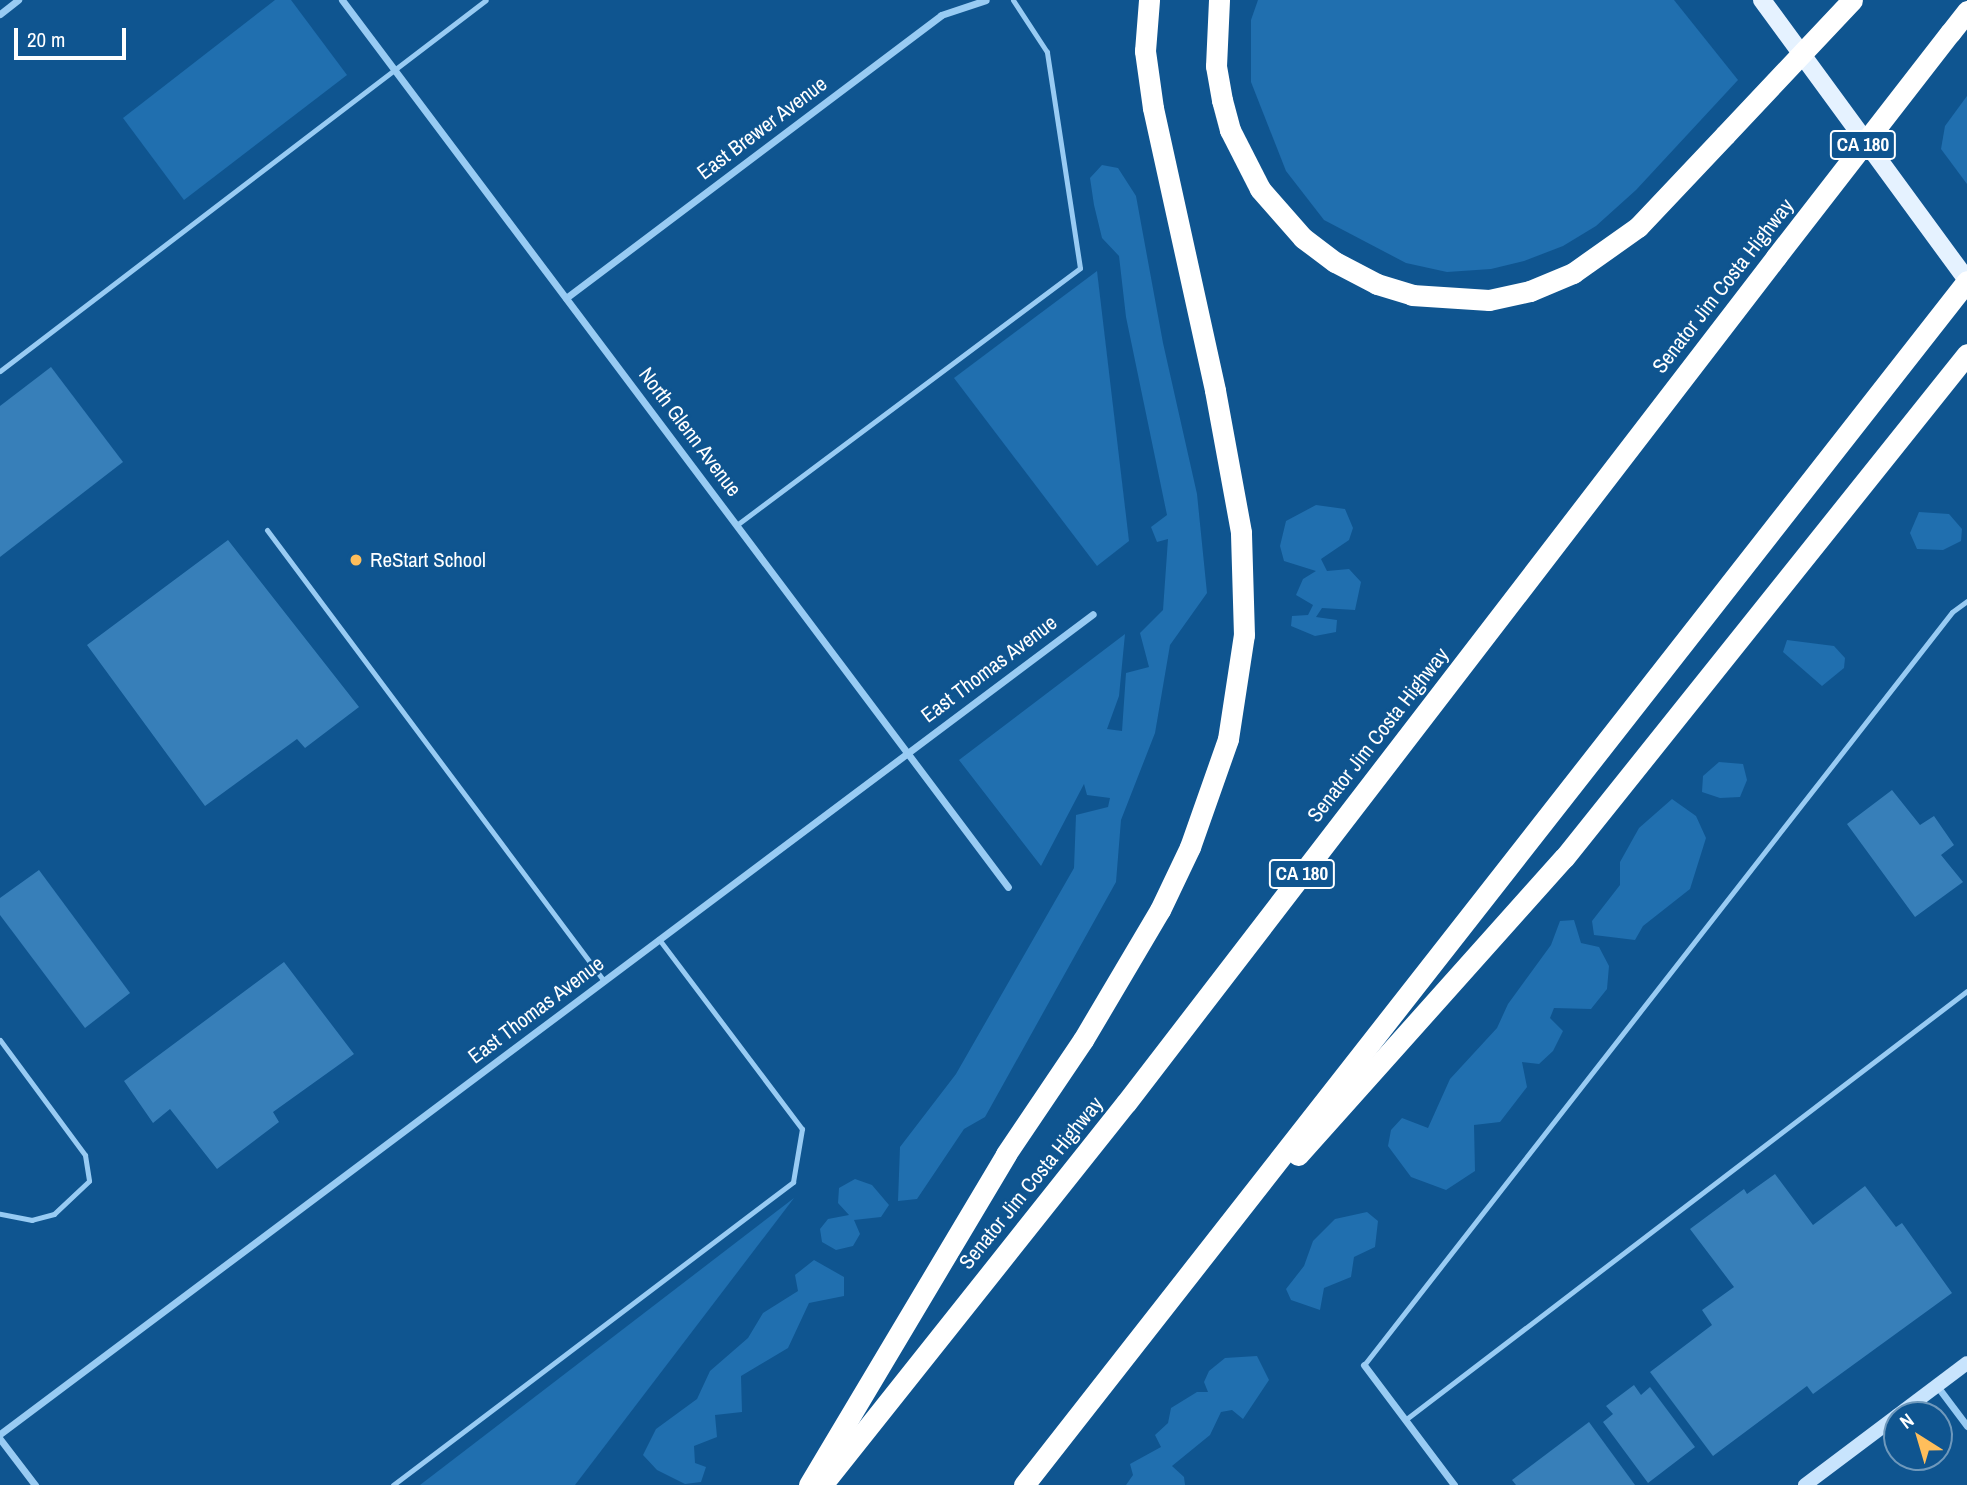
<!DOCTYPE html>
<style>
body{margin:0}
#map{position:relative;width:1967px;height:1485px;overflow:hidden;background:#0f5590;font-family:"Archivo Narrow",sans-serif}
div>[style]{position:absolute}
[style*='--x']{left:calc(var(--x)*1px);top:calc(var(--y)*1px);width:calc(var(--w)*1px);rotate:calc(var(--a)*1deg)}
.green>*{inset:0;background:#206faf}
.building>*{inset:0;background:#377fb9}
.service>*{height:5px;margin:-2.5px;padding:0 2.5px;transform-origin:2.5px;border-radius:2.5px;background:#98cbf3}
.minor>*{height:7px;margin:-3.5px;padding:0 3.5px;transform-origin:3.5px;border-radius:3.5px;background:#98cbf3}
.secondary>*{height:14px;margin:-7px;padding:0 7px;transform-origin:7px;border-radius:7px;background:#c8e4fd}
.primary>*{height:18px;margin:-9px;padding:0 9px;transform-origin:9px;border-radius:9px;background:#e5f2ff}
.motorway>*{height:21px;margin:-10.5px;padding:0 10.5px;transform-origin:10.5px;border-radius:10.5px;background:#fff}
.motorway-bridge>*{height:21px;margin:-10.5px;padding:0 10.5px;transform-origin:10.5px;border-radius:10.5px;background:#fff}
.dots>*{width:19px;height:19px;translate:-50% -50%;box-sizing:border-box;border:4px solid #0f5590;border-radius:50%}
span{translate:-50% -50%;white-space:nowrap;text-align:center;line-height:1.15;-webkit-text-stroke:5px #0f5590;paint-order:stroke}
.shield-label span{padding:2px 5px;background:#0f5590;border:2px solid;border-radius:5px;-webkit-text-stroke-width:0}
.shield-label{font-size:19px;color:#fff;font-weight:700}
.street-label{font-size:21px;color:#fff}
.poi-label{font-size:21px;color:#fff}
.left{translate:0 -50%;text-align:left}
.north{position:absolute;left:1883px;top:1401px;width:70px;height:70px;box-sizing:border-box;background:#0f5590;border:2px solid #6f99bc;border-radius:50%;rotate:323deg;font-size:19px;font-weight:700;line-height:28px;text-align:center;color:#fff}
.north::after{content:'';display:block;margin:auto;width:24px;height:32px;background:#ffbe5b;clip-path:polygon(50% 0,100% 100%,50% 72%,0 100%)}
.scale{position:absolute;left:14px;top:28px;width:112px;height:32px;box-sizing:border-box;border:4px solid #fff;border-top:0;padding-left:9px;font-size:21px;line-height:24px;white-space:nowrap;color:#fff;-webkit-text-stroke:5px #0f5590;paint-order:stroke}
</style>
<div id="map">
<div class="green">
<i style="clip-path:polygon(275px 0,291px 0,347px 75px,184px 200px,123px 118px)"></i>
<i style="clip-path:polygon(1258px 0,1674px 0,1738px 80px,1636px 190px,1596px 226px,1563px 246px,1524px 261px,1491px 269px,1447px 272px,1406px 263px,1324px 220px,1286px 171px,1251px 82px,1251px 20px)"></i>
<i style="clip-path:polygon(1967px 96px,1967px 184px,1941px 149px,1945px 126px)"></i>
<i style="clip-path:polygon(1102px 165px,1118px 168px,1136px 196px,1163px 343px,1197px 494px,1207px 593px,1170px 645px,1155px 733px,1121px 820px,1116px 882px,985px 1117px,964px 1129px,917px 1199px,898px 1201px,900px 1147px,956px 1074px,1074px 868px,1076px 815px,1108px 807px,1110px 798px,1087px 795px,1084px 784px,1041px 866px,959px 760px,1125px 634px,1119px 696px,1107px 729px,1122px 731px,1126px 673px,1149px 667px,1140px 633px,1163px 610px,1168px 539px,1157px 542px,1151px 527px,1167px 515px,1126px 317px,1119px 256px,1102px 238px,1094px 205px,1090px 178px)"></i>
<i style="clip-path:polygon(1097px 271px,1129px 541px,1097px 566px,954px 378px)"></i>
<i style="clip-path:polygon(1316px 505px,1345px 509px,1353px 528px,1349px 540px,1321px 559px,1327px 571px,1349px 569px,1361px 582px,1355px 610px,1322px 608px,1316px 617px,1337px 620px,1336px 632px,1315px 636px,1291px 626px,1292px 616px,1308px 615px,1313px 605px,1296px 595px,1303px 579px,1316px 571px,1284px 561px,1280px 546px,1286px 521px)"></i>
<i style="clip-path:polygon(1919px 512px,1949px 514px,1962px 529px,1961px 541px,1943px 550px,1917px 549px,1910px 533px)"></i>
<i style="clip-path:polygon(1787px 640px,1834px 646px,1845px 658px,1844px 668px,1822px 686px,1783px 652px)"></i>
<i style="clip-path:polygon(1719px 762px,1743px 764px,1747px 780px,1740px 797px,1720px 798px,1702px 792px,1703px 776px)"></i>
<i style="clip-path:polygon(1672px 799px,1696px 816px,1706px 838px,1690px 889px,1643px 926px,1635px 940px,1594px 935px,1592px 921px,1620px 885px,1620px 862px,1639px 828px)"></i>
<i style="clip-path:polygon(1574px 920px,1581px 943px,1599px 947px,1609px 966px,1607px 989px,1591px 1009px,1554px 1008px,1550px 1018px,1563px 1031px,1553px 1051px,1539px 1064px,1522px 1062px,1527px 1087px,1500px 1122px,1474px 1125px,1475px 1171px,1446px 1190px,1411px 1177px,1388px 1146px,1391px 1130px,1402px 1118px,1428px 1128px,1450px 1079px,1497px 1028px,1508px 1004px,1551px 945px,1560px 921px)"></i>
<i style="clip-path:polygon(855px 1179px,872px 1185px,889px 1205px,881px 1217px,854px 1220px,860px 1234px,853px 1246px,836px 1250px,822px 1242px,820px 1229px,828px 1219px,849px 1215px,838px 1203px,839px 1188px)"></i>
<i style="clip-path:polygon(794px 1198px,575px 1485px,420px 1485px)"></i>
<i style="clip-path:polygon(1367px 1212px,1378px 1221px,1375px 1247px,1354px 1257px,1351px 1277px,1324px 1288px,1320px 1310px,1291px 1300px,1286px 1289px,1304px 1266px,1313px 1241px,1335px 1219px)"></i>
<i style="clip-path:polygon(814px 1260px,844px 1277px,844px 1296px,809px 1303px,788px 1348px,741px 1376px,742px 1412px,715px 1415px,717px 1437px,694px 1446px,695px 1463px,706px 1467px,701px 1482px,685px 1484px,657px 1470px,643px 1455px,656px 1429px,697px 1399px,710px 1371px,748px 1338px,763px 1313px,798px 1291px,795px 1275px)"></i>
<i style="clip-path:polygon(1257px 1356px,1269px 1380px,1243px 1419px,1232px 1410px,1221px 1412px,1210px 1435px,1172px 1466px,1184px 1477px,1185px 1485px,1126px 1485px,1133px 1475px,1130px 1464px,1161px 1447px,1155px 1435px,1168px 1423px,1171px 1408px,1197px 1392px,1208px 1392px,1204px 1382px,1209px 1371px,1225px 1358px)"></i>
</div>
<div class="building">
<i style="clip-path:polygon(51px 367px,123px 462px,0 557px,0 406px)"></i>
<i style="clip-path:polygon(228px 540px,359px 707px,305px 748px,297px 739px,205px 806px,87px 645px)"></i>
<i style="clip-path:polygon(1892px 790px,1920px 825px,1934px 816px,1954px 845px,1941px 855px,1963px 882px,1915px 917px,1847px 824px)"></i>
<i style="clip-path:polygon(39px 870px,130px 993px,85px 1028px,0 915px,0 898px)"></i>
<i style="clip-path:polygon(284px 962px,354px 1054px,273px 1112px,279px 1122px,217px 1169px,170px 1109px,153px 1123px,124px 1081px)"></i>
<i style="clip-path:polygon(1775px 1174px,1813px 1225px,1865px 1186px,1896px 1227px,1902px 1223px,1952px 1293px,1813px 1394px,1807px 1386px,1713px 1456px,1650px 1372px,1712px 1325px,1702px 1310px,1734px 1287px,1690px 1229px,1744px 1189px,1747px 1194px)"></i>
<i style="clip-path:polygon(1634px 1385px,1641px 1395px,1650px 1387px,1695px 1447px,1648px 1483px,1603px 1422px,1613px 1414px,1606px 1406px)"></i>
<i style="clip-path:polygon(1589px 1422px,1635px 1485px,1516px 1485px,1512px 1480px)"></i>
</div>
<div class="service">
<i style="--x:0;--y:371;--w:611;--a:-37.36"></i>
<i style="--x:738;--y:524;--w:427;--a:-36.8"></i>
<i style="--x:1080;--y:268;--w:219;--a:-98.7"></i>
<i style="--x:1047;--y:52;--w:62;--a:-123.2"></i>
<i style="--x:267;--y:530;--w:563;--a:53.23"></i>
<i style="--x:0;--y:1040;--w:143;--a:53.5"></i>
<i style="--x:85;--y:1155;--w:26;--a:81"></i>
<i style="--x:89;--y:1181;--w:48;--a:136.7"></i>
<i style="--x:54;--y:1214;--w:23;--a:165"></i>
<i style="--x:32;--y:1220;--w:33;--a:-169"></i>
<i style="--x:1364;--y:1365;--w:955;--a:-52.01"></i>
<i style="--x:1952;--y:612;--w:19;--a:-36"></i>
<i style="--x:1405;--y:1420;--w:707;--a:-37.36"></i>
<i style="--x:393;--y:1485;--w:502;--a:-37.14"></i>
<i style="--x:793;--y:1182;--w:54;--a:-80.4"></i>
<i style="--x:802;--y:1129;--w:238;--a:-127"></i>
</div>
<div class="minor">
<i style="--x:342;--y:0;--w:1109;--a:53.1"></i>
<i style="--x:0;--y:14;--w:23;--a:-38"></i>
<i style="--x:566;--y:298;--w:470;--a:-37"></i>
<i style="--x:941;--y:15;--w:47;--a:-18.4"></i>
<i style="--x:1364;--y:1365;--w:150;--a:53.1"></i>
<i style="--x:1937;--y:1386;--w:50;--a:53.1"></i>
<i style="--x:0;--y:1434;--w:1366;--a:-36.88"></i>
<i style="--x:0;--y:1439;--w:58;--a:52.7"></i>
</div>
<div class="secondary">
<i style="--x:1898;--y:1415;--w:86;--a:-37"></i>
<i style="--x:1805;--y:1485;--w:115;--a:-36.9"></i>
</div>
<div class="primary">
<i style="--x:1762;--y:0;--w:347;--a:53.8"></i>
</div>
<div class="motorway">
<i style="--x:1219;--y:0;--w:66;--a:92.6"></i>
<i style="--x:1216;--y:66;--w:35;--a:80"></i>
<i style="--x:1222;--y:100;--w:31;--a:75"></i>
<i style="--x:1230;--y:130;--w:66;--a:63"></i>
<i style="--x:1260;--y:189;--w:65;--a:48.7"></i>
<i style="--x:1303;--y:238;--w:40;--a:37"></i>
<i style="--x:1335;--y:262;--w:47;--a:27.6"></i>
<i style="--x:1377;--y:284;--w:37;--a:17"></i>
<i style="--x:1412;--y:295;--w:77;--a:3.7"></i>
<i style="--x:1489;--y:300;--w:42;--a:-12.4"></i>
<i style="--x:1530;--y:291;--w:47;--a:-22.7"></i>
<i style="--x:1573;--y:273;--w:80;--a:-35.3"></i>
<i style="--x:1638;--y:227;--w:127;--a:-46.6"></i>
<i style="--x:1950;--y:33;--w:28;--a:-52"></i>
<i style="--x:1298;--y:1155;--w:399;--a:-48.2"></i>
<i style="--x:1564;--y:858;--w:645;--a:-51.35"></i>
<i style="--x:809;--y:1485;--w:385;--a:-59.2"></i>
<i style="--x:1006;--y:1154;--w:138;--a:-56"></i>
<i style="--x:1083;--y:1040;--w:151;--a:-59.4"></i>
<i style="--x:1160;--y:910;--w:70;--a:-64.5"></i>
<i style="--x:1190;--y:847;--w:114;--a:-70.6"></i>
<i style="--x:1228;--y:739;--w:105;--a:-81.3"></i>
<i style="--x:1244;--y:635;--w:103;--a:-91.7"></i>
<i style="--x:1241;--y:532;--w:144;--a:-100.4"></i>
<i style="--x:1215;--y:390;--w:289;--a:-102.4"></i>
<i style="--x:1153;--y:108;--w:58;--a:-98"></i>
<i style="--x:1145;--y:51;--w:51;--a:-85.5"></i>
<i style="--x:822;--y:1485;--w:488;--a:-51.5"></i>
<i style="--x:1126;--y:1103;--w:1067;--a:-52.46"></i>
<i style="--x:1024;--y:1485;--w:1529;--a:-51.93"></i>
</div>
<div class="motorway-bridge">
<i style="--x:1725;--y:135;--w:185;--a:-46.7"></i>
<i style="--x:1776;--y:257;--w:284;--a:-52.2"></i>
</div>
<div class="dots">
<i style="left:356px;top:560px;background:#ffbe5b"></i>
</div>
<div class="shield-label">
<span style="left:1863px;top:145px">CA 180</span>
<span style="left:1302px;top:874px">CA 180</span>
</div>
<div class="street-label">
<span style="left:762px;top:128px;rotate:-37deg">East Brewer Avenue</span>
<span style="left:1723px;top:286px;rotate:-52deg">Senator Jim Costa Highway</span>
<span style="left:690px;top:432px;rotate:53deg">North Glenn Avenue</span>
<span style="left:989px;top:669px;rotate:-37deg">East Thomas Avenue</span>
<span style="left:1378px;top:735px;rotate:-52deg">Senator Jim Costa Highway</span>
<span style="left:536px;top:1010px;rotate:-37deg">East Thomas Avenue</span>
<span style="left:1031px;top:1183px;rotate:-51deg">Senator Jim Costa Highway</span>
</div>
<div class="poi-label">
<span class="left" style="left:370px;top:560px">ReStart School</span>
</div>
<div class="north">N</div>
<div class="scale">20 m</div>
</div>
